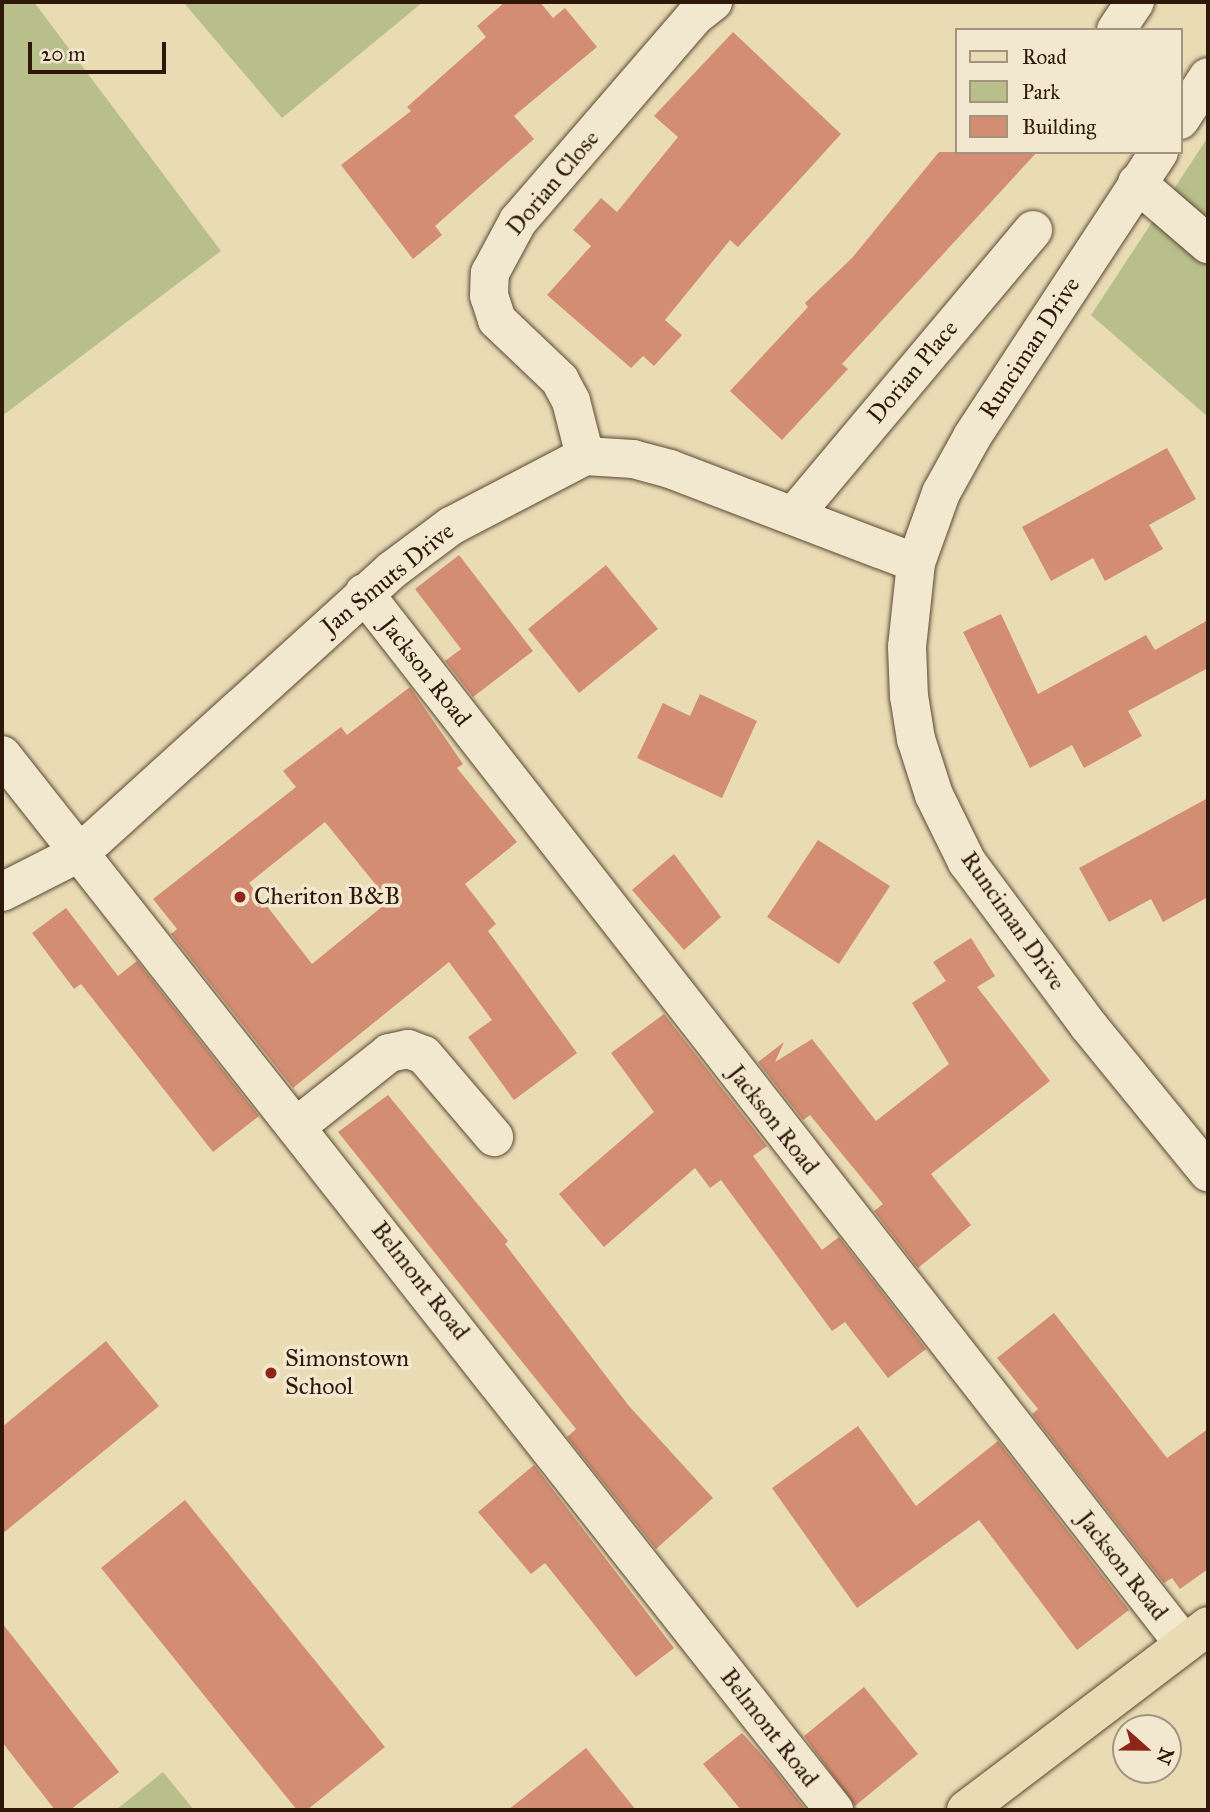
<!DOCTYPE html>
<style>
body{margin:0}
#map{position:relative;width:1210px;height:1812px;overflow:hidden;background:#e9dcb5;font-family:"IM FELL Great Primer",serif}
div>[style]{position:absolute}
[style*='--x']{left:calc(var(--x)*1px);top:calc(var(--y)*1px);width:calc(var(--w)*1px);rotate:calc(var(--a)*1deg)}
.green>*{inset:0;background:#b9bf8b}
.building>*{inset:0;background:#d38d72}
.roads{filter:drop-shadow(0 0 2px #5e4834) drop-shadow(0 0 2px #5e4834)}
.minor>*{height:38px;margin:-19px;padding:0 19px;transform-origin:19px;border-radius:19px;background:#f1e8cf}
.major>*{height:38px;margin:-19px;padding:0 19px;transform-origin:19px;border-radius:19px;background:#e9dcb5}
.dots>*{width:19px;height:19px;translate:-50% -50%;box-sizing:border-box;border:4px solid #f1e8cf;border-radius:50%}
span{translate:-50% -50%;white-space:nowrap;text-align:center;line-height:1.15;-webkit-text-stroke:7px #f1e8cf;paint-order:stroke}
.street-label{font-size:24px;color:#2f1709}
.poi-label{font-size:24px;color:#2f1709}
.left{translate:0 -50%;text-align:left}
.frame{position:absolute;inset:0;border:4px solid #2f1709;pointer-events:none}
.legend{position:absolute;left:955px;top:28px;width:228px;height:126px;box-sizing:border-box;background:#f1e8cf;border:2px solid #a39480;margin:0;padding:9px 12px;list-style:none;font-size:21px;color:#2f1709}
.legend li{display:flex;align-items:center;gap:14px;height:35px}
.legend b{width:35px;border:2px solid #a39480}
.north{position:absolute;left:1112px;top:1714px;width:70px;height:70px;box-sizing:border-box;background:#f1e8cf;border:2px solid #a39480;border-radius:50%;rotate:111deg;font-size:19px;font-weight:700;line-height:28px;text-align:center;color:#2f1709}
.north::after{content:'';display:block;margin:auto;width:24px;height:32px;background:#8f2418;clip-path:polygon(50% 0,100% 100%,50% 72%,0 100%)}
.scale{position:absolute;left:28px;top:42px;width:138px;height:32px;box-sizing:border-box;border:4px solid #2f1709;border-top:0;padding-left:9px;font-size:21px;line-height:24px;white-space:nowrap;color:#2f1709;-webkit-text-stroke:5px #f1e8cf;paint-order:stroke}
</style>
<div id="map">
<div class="green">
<i style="clip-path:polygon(2px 2px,34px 2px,221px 251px,2px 416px)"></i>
<i style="clip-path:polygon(183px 2px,423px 2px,282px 118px)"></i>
<i style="clip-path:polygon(1208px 137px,1208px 417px,1091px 315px)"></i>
<i style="clip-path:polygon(163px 1772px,194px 1810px,116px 1810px)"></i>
</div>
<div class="building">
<i style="clip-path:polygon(505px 2px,540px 2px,553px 18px,565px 8px,597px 47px,514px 116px,534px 139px,435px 226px,442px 235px,413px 259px,341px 165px,411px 111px,407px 107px,486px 37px,477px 26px)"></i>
<i style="clip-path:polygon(733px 32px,841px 134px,738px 247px,730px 240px,665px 320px,682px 335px,654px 366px,643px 356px,631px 368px,547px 295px,591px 246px,573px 230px,601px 198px,617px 212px,678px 137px,654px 116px)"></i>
<i style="clip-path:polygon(939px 152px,1037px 152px,842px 364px,848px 369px,782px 440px,730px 391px,808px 307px,805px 303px,852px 258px)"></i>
<i style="clip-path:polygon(1167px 448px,1196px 499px,1149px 525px,1163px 549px,1105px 581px,1093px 558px,1051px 581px,1022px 527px)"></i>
<i style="clip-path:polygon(459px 555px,533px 651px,473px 697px,445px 661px,461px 649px,415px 589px)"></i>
<i style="clip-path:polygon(606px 565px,658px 629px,579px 693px,528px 629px)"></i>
<i style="clip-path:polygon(1001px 614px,1038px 694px,1146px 635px,1155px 650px,1208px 620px,1208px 668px,1128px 711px,1142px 736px,1084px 768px,1072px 745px,1030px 768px,963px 632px)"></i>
<i style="clip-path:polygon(evenodd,410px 687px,463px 764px,457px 768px,517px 842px,465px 884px,496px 924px,488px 931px,577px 1053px,514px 1100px,468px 1037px,492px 1020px,449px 962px,293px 1088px,171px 934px,177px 929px,153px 899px,296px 787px,283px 771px,341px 727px,347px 735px,410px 687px,325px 822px,389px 901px,312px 964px,249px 883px,325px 822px)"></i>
<i style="clip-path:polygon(700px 694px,757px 721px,722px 798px,637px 758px,663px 703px,690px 716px)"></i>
<i style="clip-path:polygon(1208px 798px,1208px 897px,1163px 922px,1151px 899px,1109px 922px,1079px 868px)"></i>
<i style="clip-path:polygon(818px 840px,890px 886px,839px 964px,767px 917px)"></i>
<i style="clip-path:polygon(674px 854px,721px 917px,684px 950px,632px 890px)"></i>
<i style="clip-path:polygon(66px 908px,118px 976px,137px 961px,259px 1116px,213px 1152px,81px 984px,74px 989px,32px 933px)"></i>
<i style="clip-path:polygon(971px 938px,995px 976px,977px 987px,1050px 1081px,931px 1174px,971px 1225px,918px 1268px,874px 1211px,883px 1204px,810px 1115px,803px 1120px,758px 1062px,784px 1042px,775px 1062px,812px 1039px,876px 1121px,949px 1064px,912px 1003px,946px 981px,933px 962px)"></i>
<i style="clip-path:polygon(664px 1014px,767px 1146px,753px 1156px,822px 1250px,839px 1237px,926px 1349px,888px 1378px,845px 1322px,832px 1331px,721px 1180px,710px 1188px,695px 1168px,604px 1247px,559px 1194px,654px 1112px,611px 1053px)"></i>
<i style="clip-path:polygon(388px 1095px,508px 1241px,505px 1244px,629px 1406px,713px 1498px,656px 1549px,567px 1437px,576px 1429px,338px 1132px)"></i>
<i style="clip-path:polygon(1054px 1313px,1167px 1458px,1208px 1429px,1208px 1569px,1180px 1589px,1172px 1578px,1164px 1583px,1032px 1414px,1038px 1409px,997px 1358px)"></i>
<i style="clip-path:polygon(106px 1341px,159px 1406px,2px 1534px,2px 1427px)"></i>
<i style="clip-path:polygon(858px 1426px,916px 1506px,998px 1441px,1129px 1610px,1077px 1650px,979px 1520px,857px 1608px,772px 1488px)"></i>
<i style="clip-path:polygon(534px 1465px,674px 1648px,636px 1677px,545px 1563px,531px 1574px,478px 1512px)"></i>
<i style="clip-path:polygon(185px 1500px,385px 1747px,307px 1810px,297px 1810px,101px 1568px)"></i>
<i style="clip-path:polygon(2px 1623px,119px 1772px,70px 1810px,55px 1810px,2px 1742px)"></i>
<i style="clip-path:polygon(864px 1687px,918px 1754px,855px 1806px,804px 1736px)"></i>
<i style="clip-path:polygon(742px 1733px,770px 1764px,806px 1810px,741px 1810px,703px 1764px)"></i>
<i style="clip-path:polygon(586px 1748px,636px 1810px,508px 1810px)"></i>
</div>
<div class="roads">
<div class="minor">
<i style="--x:1116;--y:30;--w:34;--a:-56"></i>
<i style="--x:1180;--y:120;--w:51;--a:-56.9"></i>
<i style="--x:1159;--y:152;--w:341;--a:123.3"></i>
<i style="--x:972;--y:437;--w:64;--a:119"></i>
<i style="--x:941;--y:493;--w:74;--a:109.7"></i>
<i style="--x:916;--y:563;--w:84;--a:96.1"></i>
<i style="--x:907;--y:647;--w:49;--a:87.7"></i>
<i style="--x:909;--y:696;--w:44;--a:80.8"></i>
<i style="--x:916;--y:739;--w:59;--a:72.2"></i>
<i style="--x:934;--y:795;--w:75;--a:63.8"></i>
<i style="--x:967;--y:862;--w:203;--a:53.4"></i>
<i style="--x:1088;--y:1025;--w:190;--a:50.8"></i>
<i style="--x:1137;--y:183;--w:94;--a:40.7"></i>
<i style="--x:585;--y:456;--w:57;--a:-104.3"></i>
<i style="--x:571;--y:401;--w:24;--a:-118"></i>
<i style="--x:560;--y:380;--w:87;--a:-136.4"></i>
<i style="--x:497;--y:320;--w:25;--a:-108"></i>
<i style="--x:489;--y:296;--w:23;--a:-88"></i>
<i style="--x:490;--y:273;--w:59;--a:-61.7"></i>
<i style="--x:518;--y:221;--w:271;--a:-49.2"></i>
<i style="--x:695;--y:16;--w:23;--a:-38"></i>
<i style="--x:794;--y:515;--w:372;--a:-50"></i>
<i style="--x:364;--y:593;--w:1333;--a:52.04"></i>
<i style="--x:2;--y:755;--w:1344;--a:51.74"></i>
<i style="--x:2;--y:892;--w:89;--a:-26.9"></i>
<i style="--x:81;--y:852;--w:420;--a:-42.2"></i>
<i style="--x:392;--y:570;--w:74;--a:-36.7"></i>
<i style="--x:451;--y:526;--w:151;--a:-27.6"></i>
<i style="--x:585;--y:456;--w:48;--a:3.6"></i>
<i style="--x:633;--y:459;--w:38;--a:15"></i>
<i style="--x:670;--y:469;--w:263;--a:20.9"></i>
<i style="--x:297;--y:1126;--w:117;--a:-38.4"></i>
<i style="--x:389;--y:1053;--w:19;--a:-12"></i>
<i style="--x:408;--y:1049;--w:17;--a:21"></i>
<i style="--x:424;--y:1055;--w:108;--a:49.5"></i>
</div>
<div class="major">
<i style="--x:966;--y:1810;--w:304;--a:-37.2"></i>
</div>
</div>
<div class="dots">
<i style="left:240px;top:897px;background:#8f2418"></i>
<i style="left:271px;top:1373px;background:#8f2418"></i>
</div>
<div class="street-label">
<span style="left:553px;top:183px;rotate:-50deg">Dorian Close</span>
<span style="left:1030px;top:348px;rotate:-57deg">Runciman Drive</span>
<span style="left:913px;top:372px;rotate:-50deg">Dorian Place</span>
<span style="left:388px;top:579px;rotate:-39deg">Jan Smuts Drive</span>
<span style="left:425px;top:672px;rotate:52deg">Jackson Road</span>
<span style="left:1013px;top:921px;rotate:55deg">Runciman Drive</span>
<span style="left:773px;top:1120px;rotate:52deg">Jackson Road</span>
<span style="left:420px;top:1281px;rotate:52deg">Belmont Road</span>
<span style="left:1122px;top:1566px;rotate:52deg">Jackson Road</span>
<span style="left:769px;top:1728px;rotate:52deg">Belmont Road</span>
</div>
<div class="poi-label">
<span class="left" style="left:254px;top:897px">Cheriton B&amp;B</span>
<span class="left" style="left:285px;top:1373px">Simonstown<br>School</span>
</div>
<div class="frame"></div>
<ul class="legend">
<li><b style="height:9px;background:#e9dcb5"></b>Road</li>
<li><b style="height:19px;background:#b9bf8b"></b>Park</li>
<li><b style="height:19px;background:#d38d72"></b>Building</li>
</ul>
<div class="north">N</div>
<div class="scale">20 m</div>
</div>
